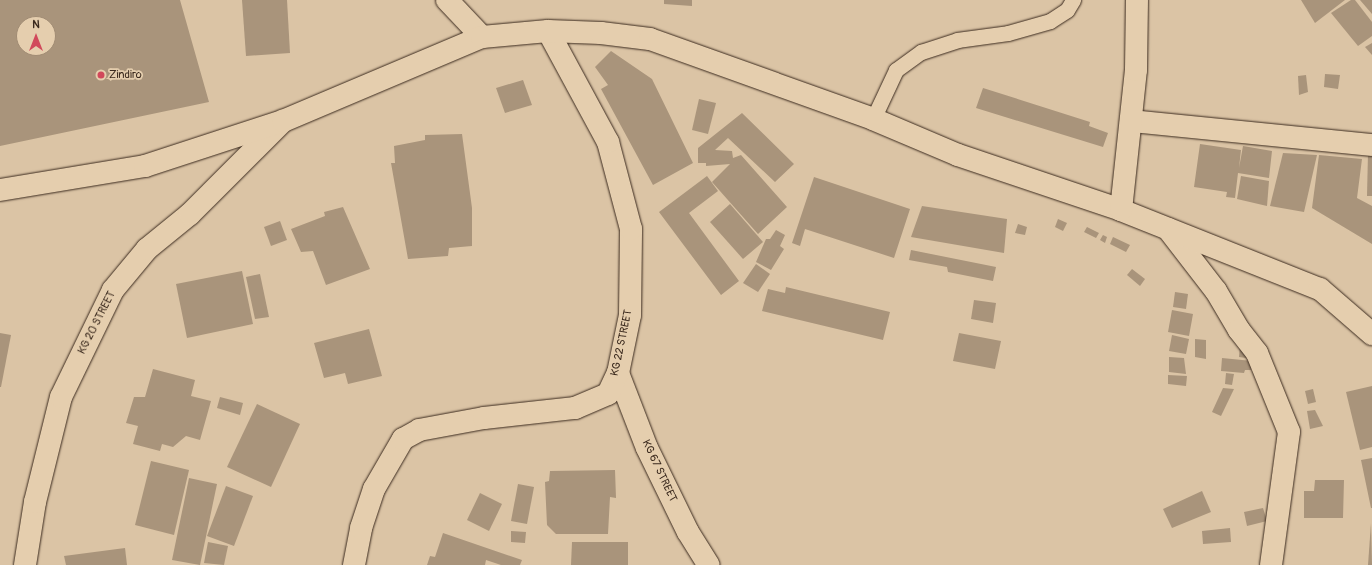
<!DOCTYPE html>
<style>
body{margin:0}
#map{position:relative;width:1372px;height:565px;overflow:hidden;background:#dbc4a5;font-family:Pangolin,sans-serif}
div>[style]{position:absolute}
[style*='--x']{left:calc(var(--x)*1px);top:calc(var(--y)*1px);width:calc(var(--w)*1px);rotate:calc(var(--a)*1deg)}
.building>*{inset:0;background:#a9947b}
.roads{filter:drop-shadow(0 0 1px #3b2a1e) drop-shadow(0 0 1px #3b2a1e)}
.service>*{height:15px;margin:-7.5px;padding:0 7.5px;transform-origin:7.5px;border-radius:7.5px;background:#e5ceae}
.minor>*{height:22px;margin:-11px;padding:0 11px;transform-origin:11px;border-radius:11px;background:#e5ceae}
.secondary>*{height:22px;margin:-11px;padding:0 11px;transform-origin:11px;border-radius:11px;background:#e5ceae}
.dots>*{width:11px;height:11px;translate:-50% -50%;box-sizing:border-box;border:2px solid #e5ceae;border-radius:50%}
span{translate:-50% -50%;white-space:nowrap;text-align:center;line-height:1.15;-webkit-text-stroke:3.5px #e5ceae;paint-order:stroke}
.poi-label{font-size:11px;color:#3b2a1e}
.left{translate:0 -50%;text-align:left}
.street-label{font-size:11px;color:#3b2a1e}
.north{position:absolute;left:16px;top:16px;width:40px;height:40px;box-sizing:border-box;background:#e5ceae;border:1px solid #a18c74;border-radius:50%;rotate:0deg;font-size:11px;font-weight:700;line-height:16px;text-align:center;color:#3b2a1e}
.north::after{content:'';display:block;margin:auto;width:14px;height:18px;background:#d1495b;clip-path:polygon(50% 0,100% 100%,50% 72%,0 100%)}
</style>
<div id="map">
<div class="building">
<i style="clip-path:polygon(evenodd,0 0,180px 0,209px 102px,0 146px,0 0,24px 24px,48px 24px,48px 48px,24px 48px,24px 24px)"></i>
<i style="clip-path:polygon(242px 0,287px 0,290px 53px,246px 56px)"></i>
<i style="clip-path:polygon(664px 0,692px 0,692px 6px,664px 4px)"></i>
<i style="clip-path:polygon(1301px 0,1345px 0,1315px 23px)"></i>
<i style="clip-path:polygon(1351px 0,1355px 0,1372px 22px,1372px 36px,1358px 46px,1331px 13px)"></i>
<i style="clip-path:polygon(1360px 0,1372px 0,1372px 14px)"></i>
<i style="clip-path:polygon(1372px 43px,1372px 55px,1365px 47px)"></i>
<i style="clip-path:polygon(611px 51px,652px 79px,693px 163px,653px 185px,601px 89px,608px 85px,595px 67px)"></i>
<i style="clip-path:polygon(1325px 74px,1340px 75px,1338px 89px,1324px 87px)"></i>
<i style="clip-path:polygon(1306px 75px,1308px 92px,1299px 95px,1298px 76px)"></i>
<i style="clip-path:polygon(523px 80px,532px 105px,505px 113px,496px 88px)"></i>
<i style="clip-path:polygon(983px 88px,1090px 122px,1089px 126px,1108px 133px,1103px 147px,976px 108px)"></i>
<i style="clip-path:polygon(699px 99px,716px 103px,708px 134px,692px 130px)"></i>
<i style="clip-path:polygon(742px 113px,794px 164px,775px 182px,728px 138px,715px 150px,732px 151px,733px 158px,741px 155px,787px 207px,758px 234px,712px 182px,730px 164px,706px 166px,706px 163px,698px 163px,698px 148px)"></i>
<i style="clip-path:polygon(462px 134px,472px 208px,472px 246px,449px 248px,448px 256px,408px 259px,391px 163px,395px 163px,394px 146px,425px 140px,425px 135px)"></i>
<i style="clip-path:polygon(1200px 144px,1241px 150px,1239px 168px,1243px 146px,1272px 151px,1269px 178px,1238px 173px,1235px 198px,1226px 197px,1227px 192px,1194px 187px)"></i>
<i style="clip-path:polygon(1283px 153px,1317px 155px,1304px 212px,1270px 206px)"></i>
<i style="clip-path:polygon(1368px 153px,1372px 153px,1372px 196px,1367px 196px)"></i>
<i style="clip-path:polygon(1319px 155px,1362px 159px,1357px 198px,1372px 206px,1372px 244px,1312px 208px)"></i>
<i style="clip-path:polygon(707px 176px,718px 191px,689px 213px,739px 281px,721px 295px,659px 212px)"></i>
<i style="clip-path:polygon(1241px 176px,1269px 181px,1267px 206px,1237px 199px)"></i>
<i style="clip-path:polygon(814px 177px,910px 209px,894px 258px,805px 229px,800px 246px,792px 243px)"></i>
<i style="clip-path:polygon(730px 204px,763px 242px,743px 259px,710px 222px)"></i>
<i style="clip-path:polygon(922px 206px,1007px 219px,1004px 253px,911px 237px)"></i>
<i style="clip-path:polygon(343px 207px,370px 269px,326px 285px,313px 251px,301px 252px,291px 229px,325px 216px,324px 212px)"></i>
<i style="clip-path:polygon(1058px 219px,1067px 223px,1063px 231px,1055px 227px)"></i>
<i style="clip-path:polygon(280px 221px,287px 240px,271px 246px,264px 227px)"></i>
<i style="clip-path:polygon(1018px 224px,1027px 227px,1025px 235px,1015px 233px)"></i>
<i style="clip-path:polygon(1087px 227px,1099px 233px,1096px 238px,1084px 232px)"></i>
<i style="clip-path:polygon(776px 230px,785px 235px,780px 246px,784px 249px,771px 270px,756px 262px,766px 239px,770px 239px)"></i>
<i style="clip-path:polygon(1103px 235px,1107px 237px,1105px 243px,1100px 240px)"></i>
<i style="clip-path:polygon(1113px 237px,1130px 245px,1126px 252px,1110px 244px)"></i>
<i style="clip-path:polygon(911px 250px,996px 267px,993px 281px,948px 272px,947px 267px,909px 260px)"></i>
<i style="clip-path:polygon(756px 264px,770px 274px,758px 292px,743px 283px)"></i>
<i style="clip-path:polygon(1132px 269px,1145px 279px,1140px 286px,1127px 275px)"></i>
<i style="clip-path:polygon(242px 271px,253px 324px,187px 338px,176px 284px)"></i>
<i style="clip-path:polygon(260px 274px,269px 317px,255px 319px,246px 277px)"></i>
<i style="clip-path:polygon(786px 287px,890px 312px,883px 340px,762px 311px,768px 289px,785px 293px)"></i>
<i style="clip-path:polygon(1175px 292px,1188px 294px,1186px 309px,1173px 307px)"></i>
<i style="clip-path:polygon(974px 300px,996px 303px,993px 323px,971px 319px)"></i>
<i style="clip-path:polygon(1172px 310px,1193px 314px,1189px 336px,1168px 332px)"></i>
<i style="clip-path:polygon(369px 329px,382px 376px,348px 384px,345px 373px,324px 378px,314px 343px)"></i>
<i style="clip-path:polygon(0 333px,11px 335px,1px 387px,0 387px)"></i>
<i style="clip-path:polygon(959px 333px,1001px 341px,995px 369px,953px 361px)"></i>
<i style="clip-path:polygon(1172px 335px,1189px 339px,1186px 354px,1169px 351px)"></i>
<i style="clip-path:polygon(1195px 339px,1206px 340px,1206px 359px,1195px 357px)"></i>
<i style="clip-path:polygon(1240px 344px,1247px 345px,1246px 358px,1239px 357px)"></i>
<i style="clip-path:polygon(1169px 357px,1184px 358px,1186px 374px,1169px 372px)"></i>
<i style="clip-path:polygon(1222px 358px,1252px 361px,1251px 370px,1245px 370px,1244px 373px,1221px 371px)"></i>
<i style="clip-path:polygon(153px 369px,195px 380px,191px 396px,211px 401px,200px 440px,186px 436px,173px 447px,162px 444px,160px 451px,133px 444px,138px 426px,126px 423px,134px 397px,145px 397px)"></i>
<i style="clip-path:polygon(1226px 373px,1234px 374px,1232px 385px,1225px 384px)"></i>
<i style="clip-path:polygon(1168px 375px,1187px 376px,1186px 386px,1168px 384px)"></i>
<i style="clip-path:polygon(1372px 386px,1372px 447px,1360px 450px,1346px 392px)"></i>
<i style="clip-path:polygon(1223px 388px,1234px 389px,1221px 416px,1212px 412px)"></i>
<i style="clip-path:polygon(1313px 389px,1316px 402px,1308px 404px,1305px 391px)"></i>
<i style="clip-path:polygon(220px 397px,243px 403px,240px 415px,217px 408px)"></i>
<i style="clip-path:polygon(257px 404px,300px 424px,271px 487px,227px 467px)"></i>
<i style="clip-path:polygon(1315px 410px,1323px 426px,1310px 429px,1307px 411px)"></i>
<i style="clip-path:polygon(1372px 458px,1372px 508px,1371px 508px,1361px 460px)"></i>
<i style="clip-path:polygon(151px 461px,189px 470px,174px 535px,135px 525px)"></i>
<i style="clip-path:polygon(615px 470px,616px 498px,610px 497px,608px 534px,556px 534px,547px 525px,545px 482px,549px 481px,550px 471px)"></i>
<i style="clip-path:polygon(189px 478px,217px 484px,200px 565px,172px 560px)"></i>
<i style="clip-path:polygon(1315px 480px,1344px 480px,1343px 518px,1304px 518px,1304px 491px,1314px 491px)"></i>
<i style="clip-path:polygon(518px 484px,534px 487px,527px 524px,511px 521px)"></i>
<i style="clip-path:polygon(226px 486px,253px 496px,234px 546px,207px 536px)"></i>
<i style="clip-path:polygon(1202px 491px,1211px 512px,1172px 528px,1163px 509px)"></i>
<i style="clip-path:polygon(480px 493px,502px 504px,489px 531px,467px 520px)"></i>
<i style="clip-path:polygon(1263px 508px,1267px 521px,1247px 526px,1244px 512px)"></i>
<i style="clip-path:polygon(1371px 523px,1372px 565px,1368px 565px)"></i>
<i style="clip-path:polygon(1230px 528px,1231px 542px,1203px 544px,1202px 531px)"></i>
<i style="clip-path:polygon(511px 531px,526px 532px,525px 543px,511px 542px)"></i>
<i style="clip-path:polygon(443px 533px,522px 560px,520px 565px,501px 565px,486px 560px,485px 565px,427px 565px,430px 556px,435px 557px)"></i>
<i style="clip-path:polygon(208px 542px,228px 546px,224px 565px,204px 563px)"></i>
<i style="clip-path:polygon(572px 542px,628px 542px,628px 565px,571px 565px)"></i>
<i style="clip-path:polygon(125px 548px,127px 565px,66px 565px,64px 556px)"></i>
</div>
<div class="roads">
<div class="service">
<i style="--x:873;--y:119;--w:54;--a:-64.9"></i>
<i style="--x:896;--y:70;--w:31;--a:-36"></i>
<i style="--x:921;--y:52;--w:38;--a:-18"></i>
<i style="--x:957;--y:40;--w:51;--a:-7.8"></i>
<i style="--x:1008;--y:33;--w:44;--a:-15.9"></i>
<i style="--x:1050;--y:21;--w:20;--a:-33"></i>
<i style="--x:1067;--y:10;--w:12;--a:-59"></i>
</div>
<div class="minor">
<i style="--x:447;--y:0;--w:51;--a:46.6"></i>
<i style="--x:1131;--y:121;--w:242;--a:5.7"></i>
<i style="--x:1168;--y:229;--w:78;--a:52.3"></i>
<i style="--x:1216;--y:291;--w:45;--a:59.5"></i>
<i style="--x:1239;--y:330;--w:29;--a:52"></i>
<i style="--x:1257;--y:353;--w:85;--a:67.9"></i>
<i style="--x:1289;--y:432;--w:134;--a:97.7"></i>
<i style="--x:618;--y:373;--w:80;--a:68.9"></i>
<i style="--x:647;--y:448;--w:93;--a:64"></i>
<i style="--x:688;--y:532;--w:39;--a:58"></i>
<i style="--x:25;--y:565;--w:64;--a:-81"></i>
<i style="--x:35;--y:502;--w:108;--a:-76.1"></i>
<i style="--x:61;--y:397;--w:119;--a:-64.1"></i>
<i style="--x:113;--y:290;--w:53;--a:-50.3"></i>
<i style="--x:147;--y:249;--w:55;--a:-39.1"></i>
<i style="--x:190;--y:214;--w:132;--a:-45"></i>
<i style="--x:354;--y:565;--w:38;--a:-79"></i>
<i style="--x:361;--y:528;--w:41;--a:-71.6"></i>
<i style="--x:374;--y:489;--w:58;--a:-59.9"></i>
<i style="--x:403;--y:439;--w:18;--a:-29"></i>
<i style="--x:419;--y:430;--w:66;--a:-10.5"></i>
<i style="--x:484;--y:418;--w:92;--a:-6.3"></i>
<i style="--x:575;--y:408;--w:36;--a:-23"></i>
<i style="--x:608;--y:394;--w:23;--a:-65"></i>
<i style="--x:618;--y:373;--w:59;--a:-78.3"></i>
<i style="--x:630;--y:315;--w:86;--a:-89.3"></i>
<i style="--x:631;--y:229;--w:90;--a:-104.8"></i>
<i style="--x:608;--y:142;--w:126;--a:-118.4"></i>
</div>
<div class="secondary">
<i style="--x:0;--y:190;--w:147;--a:-9.4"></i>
<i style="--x:145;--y:166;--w:145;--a:-18.1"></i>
<i style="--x:283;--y:121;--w:216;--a:-22.9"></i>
<i style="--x:482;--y:37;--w:66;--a:-5.2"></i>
<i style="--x:548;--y:31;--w:53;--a:2.2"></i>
<i style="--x:601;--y:33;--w:49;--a:7"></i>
<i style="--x:650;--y:39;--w:237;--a:19.7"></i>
<i style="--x:873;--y:119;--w:92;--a:23"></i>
<i style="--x:958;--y:155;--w:172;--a:18.6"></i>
<i style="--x:1121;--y:210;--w:214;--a:21.7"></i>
<i style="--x:1320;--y:289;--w:69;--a:40.9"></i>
<i style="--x:1121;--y:210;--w:141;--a:-83.9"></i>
<i style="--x:1136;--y:70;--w:70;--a:-89.2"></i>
</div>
</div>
<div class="dots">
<i style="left:101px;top:75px;background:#d1495b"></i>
</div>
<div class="poi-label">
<span class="left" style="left:109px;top:75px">Zindiro</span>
</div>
<div class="street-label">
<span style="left:97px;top:323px;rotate:-63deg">KG 20 STREET</span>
<span style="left:622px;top:343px;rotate:-78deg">KG 22 STREET</span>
<span style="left:659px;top:471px;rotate:65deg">KG 67 STREET</span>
</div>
<div class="north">N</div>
</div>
